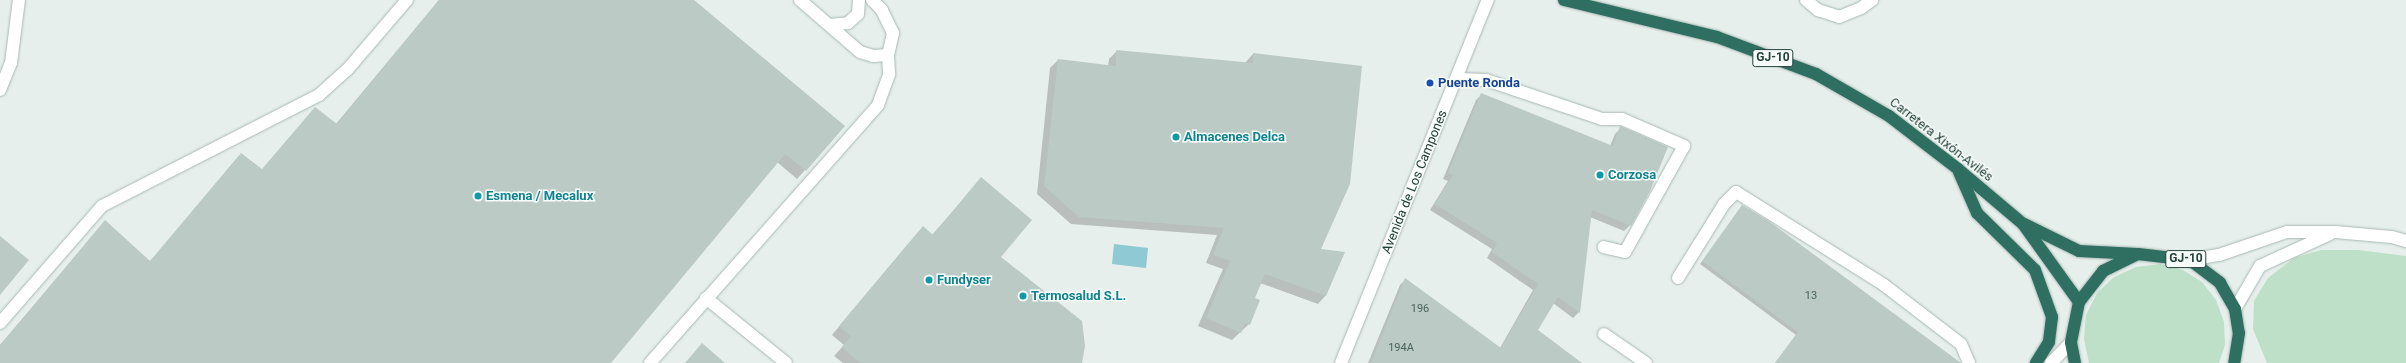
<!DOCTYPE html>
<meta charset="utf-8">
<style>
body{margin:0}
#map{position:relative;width:2406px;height:363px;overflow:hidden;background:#e6efeb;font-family:Roboto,sans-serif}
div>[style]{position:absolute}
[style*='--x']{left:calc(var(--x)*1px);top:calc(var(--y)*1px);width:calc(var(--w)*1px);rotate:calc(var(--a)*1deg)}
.green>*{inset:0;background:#bfe0c8}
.water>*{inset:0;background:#8ec9d4}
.shadow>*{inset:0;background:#0003}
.building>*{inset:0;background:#bbcac4}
.roads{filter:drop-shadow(0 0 1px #a8b8b2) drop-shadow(0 0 1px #a8b8b2)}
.minor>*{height:12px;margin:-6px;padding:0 6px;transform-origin:6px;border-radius:6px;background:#fff}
.highway>*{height:12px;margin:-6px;padding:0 6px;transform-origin:6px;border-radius:6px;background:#2f6f62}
.dots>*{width:11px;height:11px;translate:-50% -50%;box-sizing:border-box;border:2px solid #f7fbf9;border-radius:50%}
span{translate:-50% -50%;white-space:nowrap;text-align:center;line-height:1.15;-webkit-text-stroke:3px #f7fbf9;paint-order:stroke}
.number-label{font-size:11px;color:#4a645c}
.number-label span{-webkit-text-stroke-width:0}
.shield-label span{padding:1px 3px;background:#f7fbf9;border:1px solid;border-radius:3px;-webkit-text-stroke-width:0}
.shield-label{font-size:12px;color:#24423a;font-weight:700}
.transit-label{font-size:13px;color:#164399;font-weight:700}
.left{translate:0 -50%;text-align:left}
.culture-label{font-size:13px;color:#0d838f;font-weight:700}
.street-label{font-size:13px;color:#24423a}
</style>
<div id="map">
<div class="green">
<i style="clip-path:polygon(2321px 250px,2358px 250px,2406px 256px,2406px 363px,2267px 363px,2253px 329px,2254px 301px,2268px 278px,2294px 258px)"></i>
<i style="clip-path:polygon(2160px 264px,2183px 270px,2202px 282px,2216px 300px,2224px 322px,2225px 345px,2219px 363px,2089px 363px,2084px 339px,2086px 315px,2097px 293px,2114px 277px,2136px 267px)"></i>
</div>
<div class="water">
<i style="clip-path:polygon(1114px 244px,1148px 248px,1146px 268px,1112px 264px)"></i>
</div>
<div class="shadow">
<i style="clip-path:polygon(439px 0,692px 0,844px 126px,797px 179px,777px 162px,610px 363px,0 363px,0 345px,105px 221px,150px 262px,261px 170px,336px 124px)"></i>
<i style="clip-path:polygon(1117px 51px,1245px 63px,1253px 54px,1319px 250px,1326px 295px,1318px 304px,1260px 283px,1253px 299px,1249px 324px,1232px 340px,1198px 326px,1223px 269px,1206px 263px,1217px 235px,1071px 224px,1037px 194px,1050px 68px,1058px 60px,1108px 66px,1109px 59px)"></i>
<i style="clip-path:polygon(1482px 94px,1610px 146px,1615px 134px,1621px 128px,1630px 225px,1624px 231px,1590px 217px,1579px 312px,1573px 318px,1553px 303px,1536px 331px,1581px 363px,1368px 363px,1400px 285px,1405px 280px,1500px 348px,1533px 290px,1487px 258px,1492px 249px,1430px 210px,1448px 181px,1443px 179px,1476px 100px)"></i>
<i style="clip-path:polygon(981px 179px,999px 257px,1080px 363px,843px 363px,834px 356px,844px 345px,832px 335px,915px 236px,932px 235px)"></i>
<i style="clip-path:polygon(1740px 209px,1949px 363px,1775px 363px,1796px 335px,1700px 264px)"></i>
</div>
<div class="building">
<i style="clip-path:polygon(439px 0,694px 0,845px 126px,806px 171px,785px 154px,611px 363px,0 363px,0 346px,105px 220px,150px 261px,241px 153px,262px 169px,315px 107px,337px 124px)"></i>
<i style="clip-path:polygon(1116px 50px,1253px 63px,1253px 53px,1362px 66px,1350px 184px,1321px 249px,1345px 252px,1326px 296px,1265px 274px,1255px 298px,1260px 300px,1250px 325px,1245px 323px,1241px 333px,1206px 318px,1230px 261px,1213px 255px,1224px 228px,1079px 217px,1044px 186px,1058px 59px,1116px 66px)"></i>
<i style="clip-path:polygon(1481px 93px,1613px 146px,1620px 126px,1668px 147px,1650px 191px,1631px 226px,1592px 210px,1580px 313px,1558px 297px,1538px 330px,1582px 363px,1371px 363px,1405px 278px,1501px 348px,1538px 284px,1492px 252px,1497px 243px,1435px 204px,1453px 175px,1448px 173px)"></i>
<i style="clip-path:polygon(981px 177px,1032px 220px,1001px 257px,1082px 321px,1085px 346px,1082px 363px,860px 363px,842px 347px,851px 336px,839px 326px,923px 226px,933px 235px)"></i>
<i style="clip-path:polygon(1742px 205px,1770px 222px,1961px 363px,1775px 363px,1798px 332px,1702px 261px)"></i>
<i style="clip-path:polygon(0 236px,29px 260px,0 295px)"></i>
<i style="clip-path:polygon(702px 343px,725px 363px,685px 363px)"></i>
</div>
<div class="roads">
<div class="minor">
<i style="--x:800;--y:0;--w:79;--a:40.9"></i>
<i style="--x:860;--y:52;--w:14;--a:17"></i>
<i style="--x:873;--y:56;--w:15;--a:-4"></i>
<i style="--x:1806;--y:0;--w:16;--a:40"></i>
<i style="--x:1818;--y:10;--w:22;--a:18"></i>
<i style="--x:1839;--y:17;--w:24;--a:-22"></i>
<i style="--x:1861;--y:8;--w:14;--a:-36"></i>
<i style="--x:830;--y:25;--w:18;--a:-6"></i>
<i style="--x:848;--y:23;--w:13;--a:-42"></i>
<i style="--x:858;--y:14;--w:14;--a:-86"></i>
<i style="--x:1458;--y:79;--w:28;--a:2"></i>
<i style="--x:1486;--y:80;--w:122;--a:18.6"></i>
<i style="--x:1602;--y:119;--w:20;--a:0"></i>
<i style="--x:1622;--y:119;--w:68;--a:23.5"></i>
<i style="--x:1684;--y:146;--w:121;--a:119.1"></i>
<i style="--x:1625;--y:252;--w:22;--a:-167"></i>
<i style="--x:0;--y:90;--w:29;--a:-68"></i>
<i style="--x:11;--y:63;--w:64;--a:-82.8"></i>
<i style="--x:2190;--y:260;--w:29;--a:-10"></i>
<i style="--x:2219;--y:255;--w:72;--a:-18.7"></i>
<i style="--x:2287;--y:232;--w:48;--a:0"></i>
<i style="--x:2335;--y:232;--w:57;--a:5"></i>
<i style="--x:2392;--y:237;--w:15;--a:16"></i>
<i style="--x:1678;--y:278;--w:87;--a:-58.1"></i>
<i style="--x:1724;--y:204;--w:17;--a:-45"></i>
<i style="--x:1736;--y:192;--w:175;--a:32.1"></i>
<i style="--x:1884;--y:285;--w:97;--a:37.5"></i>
<i style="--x:1961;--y:344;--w:21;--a:67"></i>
<i style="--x:706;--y:298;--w:103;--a:39.1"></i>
<i style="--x:2235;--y:309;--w:50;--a:-59.8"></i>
<i style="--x:2260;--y:266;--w:77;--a:-24.6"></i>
<i style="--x:0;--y:323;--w:155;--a:-48.9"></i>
<i style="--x:102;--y:206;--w:244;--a:-27.1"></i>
<i style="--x:319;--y:95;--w:38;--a:-42"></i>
<i style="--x:347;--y:70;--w:92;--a:-49.4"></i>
<i style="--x:1604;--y:334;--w:51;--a:34.6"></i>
<i style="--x:650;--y:363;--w:344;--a:-48.5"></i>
<i style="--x:878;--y:105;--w:33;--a:-70"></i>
<i style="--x:889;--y:74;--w:19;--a:-93"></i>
<i style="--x:888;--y:55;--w:23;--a:-77"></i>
<i style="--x:893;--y:33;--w:25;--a:-116"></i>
<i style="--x:882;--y:10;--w:14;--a:-135"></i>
<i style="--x:1341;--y:363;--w:392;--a:-68"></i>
<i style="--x:2051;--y:363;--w:29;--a:-46"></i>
</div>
<div class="highway">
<i style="--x:1564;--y:0;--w:157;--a:13.6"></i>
<i style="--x:1717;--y:37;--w:106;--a:20.5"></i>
<i style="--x:1816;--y:74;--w:84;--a:29.9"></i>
<i style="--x:1889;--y:116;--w:87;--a:37.5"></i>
<i style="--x:1958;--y:169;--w:85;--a:40.2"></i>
<i style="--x:2023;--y:224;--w:96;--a:54.3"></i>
<i style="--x:1959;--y:172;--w:45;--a:66.3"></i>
<i style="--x:1977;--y:213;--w:81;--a:44.5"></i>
<i style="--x:2035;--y:270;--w:50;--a:70.1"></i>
<i style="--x:2052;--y:317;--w:25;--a:97"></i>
<i style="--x:2049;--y:342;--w:25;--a:122"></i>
<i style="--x:2024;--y:224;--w:61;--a:26.1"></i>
<i style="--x:2079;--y:251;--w:58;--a:3"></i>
<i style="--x:2075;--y:363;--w:21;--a:-101"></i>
<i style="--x:2071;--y:342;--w:41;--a:-78.7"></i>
<i style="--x:2079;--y:302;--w:39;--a:-52"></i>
<i style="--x:2103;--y:271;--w:39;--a:-26"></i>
<i style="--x:2138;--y:254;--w:52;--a:6.6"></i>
<i style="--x:2190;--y:260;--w:38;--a:37"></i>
<i style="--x:2220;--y:283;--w:30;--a:60"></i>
<i style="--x:2235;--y:309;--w:24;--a:81"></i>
<i style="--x:2239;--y:333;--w:30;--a:99"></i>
</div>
</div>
<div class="dots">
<i style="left:1430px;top:83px;background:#1a4fb4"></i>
<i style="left:1176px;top:137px;background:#0f9aa8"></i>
<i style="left:1600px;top:175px;background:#0f9aa8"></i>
<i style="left:478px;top:196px;background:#0f9aa8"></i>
<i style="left:929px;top:280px;background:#0f9aa8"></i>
<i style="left:1023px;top:296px;background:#0f9aa8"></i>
</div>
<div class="number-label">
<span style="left:1811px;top:296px">13</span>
<span style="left:1420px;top:309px">196</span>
<span style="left:1401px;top:348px">194A</span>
</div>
<div class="shield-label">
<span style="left:1773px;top:58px">GJ-10</span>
<span style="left:2186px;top:259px">GJ-10</span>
</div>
<div class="transit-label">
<span class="left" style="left:1438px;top:83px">Puente Ronda</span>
</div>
<div class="culture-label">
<span class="left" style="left:1184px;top:137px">Almacenes Delca</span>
<span class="left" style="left:1608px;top:175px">Corzosa</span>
<span class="left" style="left:486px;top:196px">Esmena / Mecalux</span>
<span class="left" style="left:937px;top:280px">Fundyser</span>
<span class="left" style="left:1031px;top:296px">Termosalud S.L.</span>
</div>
<div class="street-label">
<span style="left:1941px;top:140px;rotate:38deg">Carretera Xixón-Avilés</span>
<span style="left:1415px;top:182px;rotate:-68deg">Avenida de Los Campones</span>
</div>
</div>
